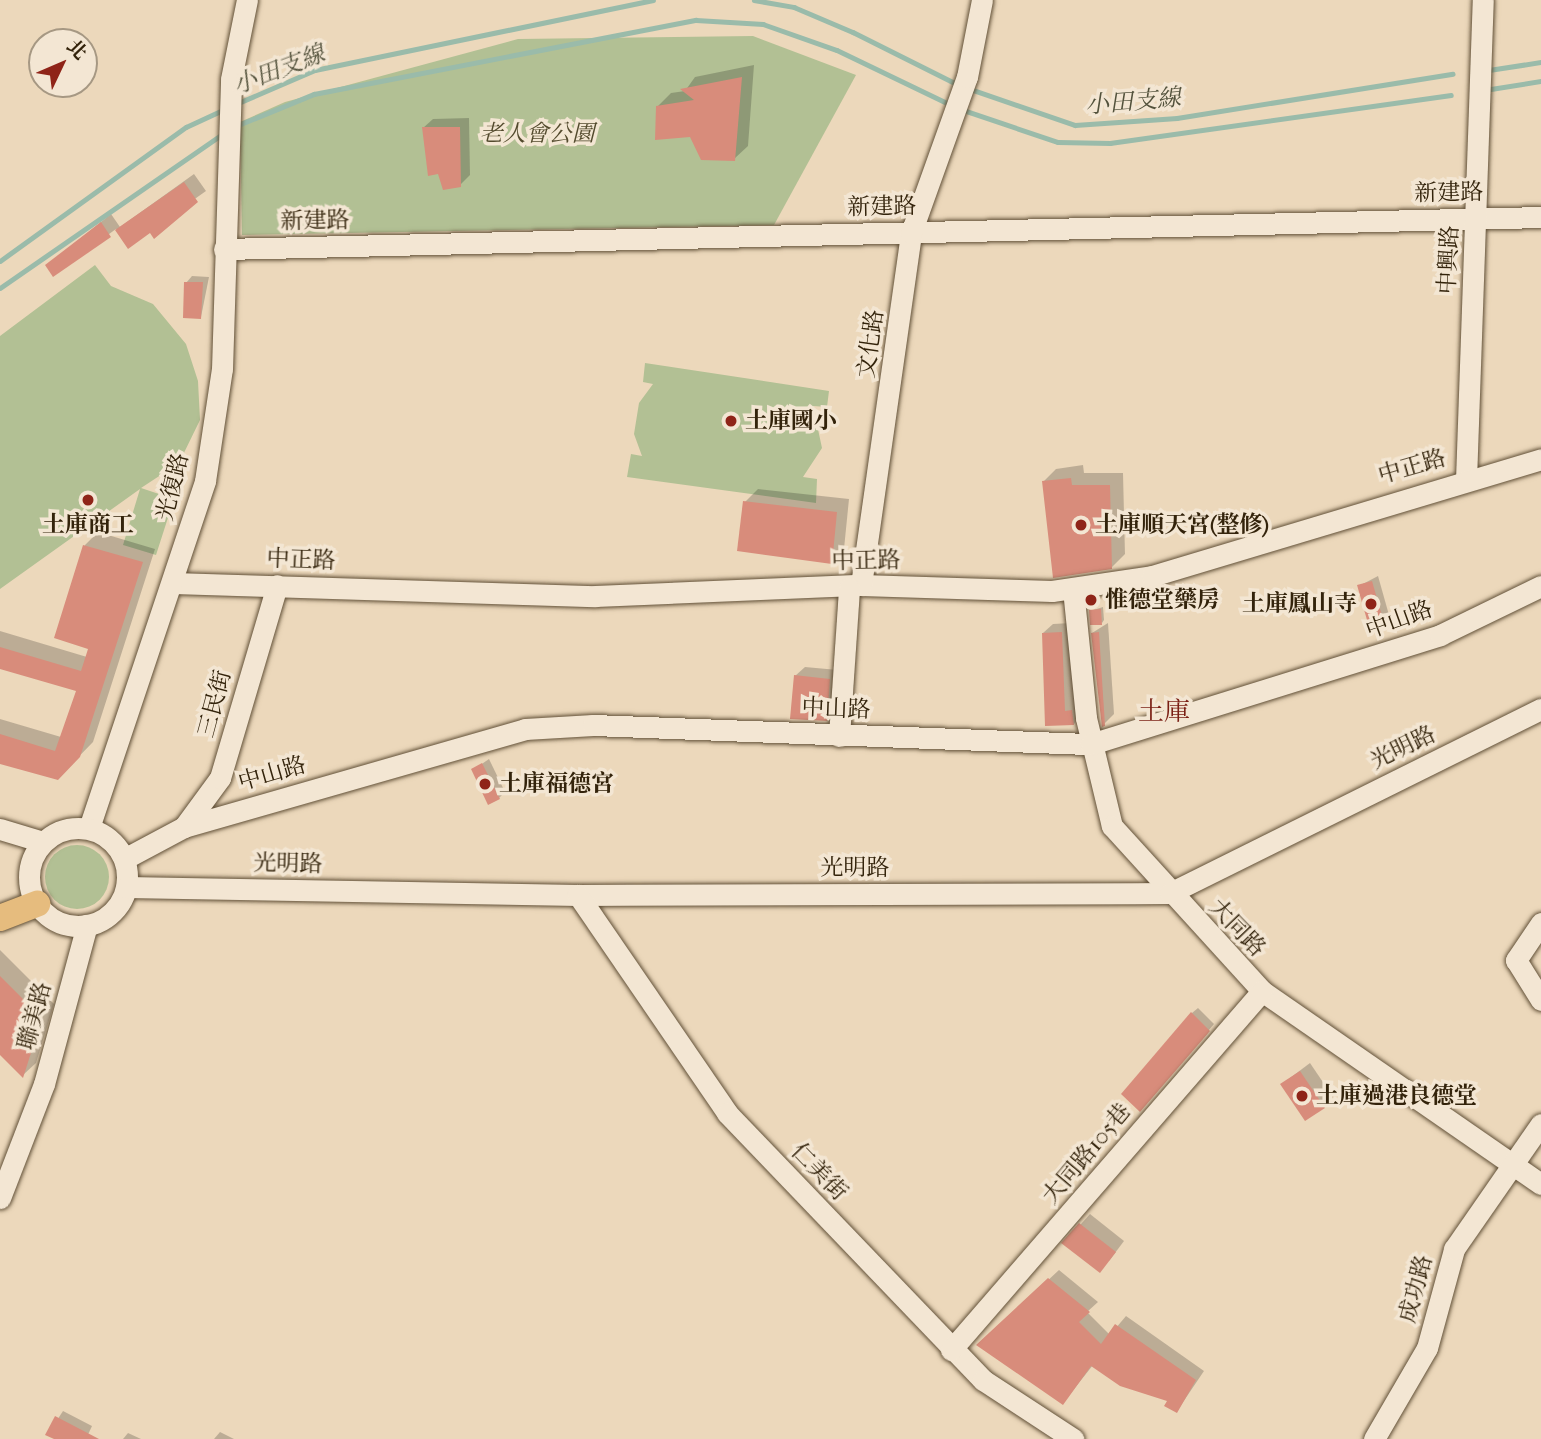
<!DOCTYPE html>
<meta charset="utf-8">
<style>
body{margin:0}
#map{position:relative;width:1541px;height:1439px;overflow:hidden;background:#ecd8bb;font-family:"IM FELL French Canon","Noto Serif TC",serif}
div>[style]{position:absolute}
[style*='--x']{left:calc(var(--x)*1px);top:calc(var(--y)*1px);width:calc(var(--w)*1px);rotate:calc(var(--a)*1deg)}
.green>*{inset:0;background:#b2c094}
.round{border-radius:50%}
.shadow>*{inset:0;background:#0003}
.stream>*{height:4.5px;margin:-2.25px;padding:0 2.25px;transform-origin:2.25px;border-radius:2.25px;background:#9abbaa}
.building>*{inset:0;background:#d88c7b}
.roads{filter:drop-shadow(0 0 2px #615037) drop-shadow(0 0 2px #615037)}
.minor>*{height:21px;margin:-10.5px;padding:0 10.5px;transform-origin:10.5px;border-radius:10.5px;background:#f3e6d3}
.minor>.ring{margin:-10.5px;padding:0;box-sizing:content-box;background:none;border:21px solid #f3e6d3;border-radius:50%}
.major>*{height:26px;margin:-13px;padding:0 13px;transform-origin:13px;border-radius:13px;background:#e6bc7e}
.dots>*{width:19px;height:19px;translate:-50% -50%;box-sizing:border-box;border:4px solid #f3e6d3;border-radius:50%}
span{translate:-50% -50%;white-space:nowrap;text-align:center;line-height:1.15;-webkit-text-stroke:7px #f3e6d3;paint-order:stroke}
.park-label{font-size:23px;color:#534a2d;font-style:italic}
.street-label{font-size:23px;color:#33230b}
.poi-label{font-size:23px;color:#33230b;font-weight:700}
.left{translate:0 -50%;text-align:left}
.right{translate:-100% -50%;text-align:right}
.water-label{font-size:24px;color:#52513b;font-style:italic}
.quarter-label{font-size:26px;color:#7a1f14}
.north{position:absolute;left:28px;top:28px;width:70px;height:70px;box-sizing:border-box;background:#f3e6d3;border:2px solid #a69883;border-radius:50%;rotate:46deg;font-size:19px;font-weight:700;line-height:28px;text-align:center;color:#33230b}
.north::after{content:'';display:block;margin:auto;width:24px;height:32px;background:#8f2418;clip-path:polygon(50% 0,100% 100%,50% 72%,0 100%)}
</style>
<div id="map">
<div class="green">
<i style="clip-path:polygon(753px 36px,856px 75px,774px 225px,242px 235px,240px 122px,285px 102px,518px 39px)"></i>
<i style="clip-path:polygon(95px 265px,111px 286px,153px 304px,186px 344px,198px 381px,200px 420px,179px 463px,141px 488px,174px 499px,156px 555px,123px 545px,140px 489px,0 589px,0 336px)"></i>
<i style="clip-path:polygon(645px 363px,829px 391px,827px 407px,813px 406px,822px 448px,803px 477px,817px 479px,816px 503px,627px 477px,631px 454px,642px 456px,634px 434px,639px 403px,653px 384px,643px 382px)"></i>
<i class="round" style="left:45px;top:845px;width:64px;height:64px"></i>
</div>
<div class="shadow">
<i style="clip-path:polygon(754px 65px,748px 146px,734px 159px,657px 107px,671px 93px,685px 91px,695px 77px)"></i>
<i style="clip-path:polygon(469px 118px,470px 175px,460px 185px,423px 128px,433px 119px)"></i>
<i style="clip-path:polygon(194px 174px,206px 191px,151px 230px,116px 229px,54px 274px,47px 265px,111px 214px,120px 227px)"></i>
<i style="clip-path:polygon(192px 276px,209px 277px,201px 317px,186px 283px)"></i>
<i style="clip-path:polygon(1083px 465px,1084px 473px,1123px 473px,1125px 554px,1112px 567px,1043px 482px,1056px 469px)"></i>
<i style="clip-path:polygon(758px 489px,849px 499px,844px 549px,831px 562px,745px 502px)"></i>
<i style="clip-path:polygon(98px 532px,155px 549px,93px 742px,58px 778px,0 761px,0 719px,61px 737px,78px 690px,0 667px,0 631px,87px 657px,90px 648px,56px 637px,85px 545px)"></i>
<i style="clip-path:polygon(1378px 576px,1389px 615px,1383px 621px,1359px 586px)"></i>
<i style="clip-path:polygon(1103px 607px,1104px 620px,1102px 623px,1090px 611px)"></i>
<i style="clip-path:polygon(1071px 623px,1083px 714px,1074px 724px,1047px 725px,1043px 633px,1053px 624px)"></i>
<i style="clip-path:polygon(1108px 623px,1114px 714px,1104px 724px,1092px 633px)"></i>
<i style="clip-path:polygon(805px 667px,838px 670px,836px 709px,826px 719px,795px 676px)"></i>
<i style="clip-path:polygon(489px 759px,505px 792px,499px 798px,473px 770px)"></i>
<i style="clip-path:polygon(0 950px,54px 1004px,36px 1063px,23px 1075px,0 1052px)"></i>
<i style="clip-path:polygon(1198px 1008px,1214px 1024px,1146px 1104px,1192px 1013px)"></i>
<i style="clip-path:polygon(1310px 1063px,1333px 1097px,1324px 1107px,1282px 1084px)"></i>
<i style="clip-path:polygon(1090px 1214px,1124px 1241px,1109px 1261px,1064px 1243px)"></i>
<i style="clip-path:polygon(1059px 1270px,1098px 1302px,1087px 1312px,1110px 1335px,1126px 1316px,1204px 1371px,1177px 1411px,1170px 1400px,1093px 1365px,1063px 1403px,988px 1336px)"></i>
<i style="clip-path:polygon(63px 1411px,92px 1426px,86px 1439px,48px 1434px)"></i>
<i style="clip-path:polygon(220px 1432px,234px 1439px,214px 1439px)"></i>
<i style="clip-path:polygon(128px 1433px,141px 1439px,123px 1439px)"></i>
</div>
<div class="stream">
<i style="--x:754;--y:0;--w:41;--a:9.9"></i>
<i style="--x:794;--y:7;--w:64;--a:23"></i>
<i style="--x:853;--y:32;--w:119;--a:26.6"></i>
<i style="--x:1489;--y:70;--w:53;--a:-8.7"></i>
<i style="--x:970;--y:89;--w:111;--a:18.9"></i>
<i style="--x:1075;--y:125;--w:102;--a:-3.9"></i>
<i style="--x:1177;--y:118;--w:279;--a:-9.1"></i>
<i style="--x:1491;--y:89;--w:51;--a:-9.1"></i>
<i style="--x:236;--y:104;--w:86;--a:-23.3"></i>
<i style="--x:315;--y:70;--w:345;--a:-11.7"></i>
<i style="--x:963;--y:110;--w:100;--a:18.6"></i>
<i style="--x:1058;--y:142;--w:52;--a:1.1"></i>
<i style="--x:1110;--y:143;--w:344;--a:-8"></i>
<i style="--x:236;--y:126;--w:84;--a:-22.3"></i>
<i style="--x:314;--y:94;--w:389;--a:-11"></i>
<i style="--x:696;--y:20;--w:67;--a:3.4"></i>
<i style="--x:763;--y:24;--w:78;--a:19.4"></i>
<i style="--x:837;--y:50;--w:124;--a:25.7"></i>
<i style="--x:0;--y:261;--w:229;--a:-35.8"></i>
<i style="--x:186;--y:127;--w:43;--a:-24.8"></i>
<i style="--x:0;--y:288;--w:270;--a:-34.7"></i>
</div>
<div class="building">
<i style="clip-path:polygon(742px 77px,735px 161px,701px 160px,690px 137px,655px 140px,656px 106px,694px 100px,680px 89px)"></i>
<i style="clip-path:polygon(422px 127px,460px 127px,461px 187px,443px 190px,438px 174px,428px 176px)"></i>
<i style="clip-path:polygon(184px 182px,198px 202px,154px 239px,150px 233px,128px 249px,115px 230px)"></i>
<i style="clip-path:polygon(101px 222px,111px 237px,53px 277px,45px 265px)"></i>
<i style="clip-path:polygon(184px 282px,203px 282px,201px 319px,183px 318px)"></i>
<i style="clip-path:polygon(1071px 478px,1072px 485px,1110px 485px,1112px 569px,1053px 578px,1042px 481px)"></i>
<i style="clip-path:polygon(743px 501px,837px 512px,832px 564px,737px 551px)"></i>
<i style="clip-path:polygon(83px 545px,143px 562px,80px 757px,58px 780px,0 764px,0 734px,55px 751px,76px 691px,0 669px,0 647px,81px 671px,88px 649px,54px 638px)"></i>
<i style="clip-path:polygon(1372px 581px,1384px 623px,1369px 627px,1357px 585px)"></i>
<i style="clip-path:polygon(1101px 609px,1102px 625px,1090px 625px,1089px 610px)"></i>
<i style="clip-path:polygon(1062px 632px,1065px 711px,1072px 710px,1074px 725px,1045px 726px,1042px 633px)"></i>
<i style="clip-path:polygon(1099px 632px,1105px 726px,1102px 727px,1091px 633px)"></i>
<i style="clip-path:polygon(794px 675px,830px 679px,827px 721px,790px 719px)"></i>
<i style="clip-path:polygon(482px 763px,500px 799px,488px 805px,471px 769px)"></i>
<i style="clip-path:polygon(0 976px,42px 1018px,23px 1078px,0 1055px)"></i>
<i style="clip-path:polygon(1191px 1012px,1210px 1031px,1140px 1112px,1121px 1094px)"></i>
<i style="clip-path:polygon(1300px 1071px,1325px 1108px,1305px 1121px,1280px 1084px)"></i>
<i style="clip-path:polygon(1079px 1223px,1116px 1252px,1100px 1273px,1061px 1243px)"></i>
<i style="clip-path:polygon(1048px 1278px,1090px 1312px,1079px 1322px,1101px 1344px,1115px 1324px,1196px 1380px,1177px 1413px,1164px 1406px,1167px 1401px,1120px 1386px,1091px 1366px,1063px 1405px,976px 1345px)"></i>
<i style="clip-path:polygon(55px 1416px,99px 1439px,54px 1439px,45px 1435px)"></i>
</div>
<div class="roads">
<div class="minor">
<i style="--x:224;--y:249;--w:1317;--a:-1.39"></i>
<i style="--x:1466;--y:480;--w:480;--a:-88"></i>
<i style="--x:173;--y:583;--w:422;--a:1.8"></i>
<i style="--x:595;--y:596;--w:266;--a:-2.4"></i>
<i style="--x:861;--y:585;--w:191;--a:1.8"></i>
<i style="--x:1052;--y:591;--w:101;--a:-8.5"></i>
<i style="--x:1152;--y:576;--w:406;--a:-16.7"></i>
<i style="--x:861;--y:585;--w:356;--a:-81.9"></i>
<i style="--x:911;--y:233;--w:166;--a:-70.3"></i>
<i style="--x:967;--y:77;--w:78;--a:-79"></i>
<i style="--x:1073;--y:589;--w:130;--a:84.2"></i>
<i style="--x:1086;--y:718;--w:111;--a:76.5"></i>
<i style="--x:1112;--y:826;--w:223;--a:47.7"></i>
<i style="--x:1262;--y:991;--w:339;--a:34.7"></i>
<i style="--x:839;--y:736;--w:148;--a:-86.1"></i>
<i style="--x:184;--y:827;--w:61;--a:-53.7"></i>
<i style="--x:220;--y:778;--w:201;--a:-73.5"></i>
<i style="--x:89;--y:828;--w:366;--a:-71.5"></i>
<i style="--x:205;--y:481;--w:113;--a:-81.4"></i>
<i style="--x:222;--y:369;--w:290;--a:-88.2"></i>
<i style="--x:231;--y:79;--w:81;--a:-78.6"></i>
<i class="ring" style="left:29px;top:828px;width:77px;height:77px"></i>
<i style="--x:0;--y:829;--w:45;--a:16.8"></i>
<i style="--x:124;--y:859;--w:68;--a:-28.1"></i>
<i style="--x:184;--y:827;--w:355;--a:-16"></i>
<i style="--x:525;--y:729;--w:68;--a:-3.4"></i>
<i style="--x:593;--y:725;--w:498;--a:2.2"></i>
<i style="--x:1091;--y:744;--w:366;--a:-17.3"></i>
<i style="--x:1440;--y:635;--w:112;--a:-25.9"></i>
<i style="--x:126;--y:887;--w:452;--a:1"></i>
<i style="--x:578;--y:895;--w:592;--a:-0.19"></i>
<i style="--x:1170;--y:893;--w:414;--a:-26.4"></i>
<i style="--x:578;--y:895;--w:264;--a:55.6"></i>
<i style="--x:727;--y:1113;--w:370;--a:46.2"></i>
<i style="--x:983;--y:1380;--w:108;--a:33.2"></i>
<i style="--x:1541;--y:923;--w:45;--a:124"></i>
<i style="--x:1516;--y:960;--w:47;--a:58"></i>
<i style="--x:0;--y:1198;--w:122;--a:-68.9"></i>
<i style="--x:44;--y:1084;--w:165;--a:-74.9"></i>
<i style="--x:951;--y:1350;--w:475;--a:-49.1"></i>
<i style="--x:1374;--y:1439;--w:105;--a:-59.8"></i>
<i style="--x:1427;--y:1348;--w:103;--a:-74.7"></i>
<i style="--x:1454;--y:1249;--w:152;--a:-55.2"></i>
</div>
<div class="major">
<i style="--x:0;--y:918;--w:40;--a:-21"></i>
</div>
</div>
<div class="dots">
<i style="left:731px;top:421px;background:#8f2418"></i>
<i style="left:88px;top:500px;background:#8f2418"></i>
<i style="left:1081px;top:525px;background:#8f2418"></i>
<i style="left:1091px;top:600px;background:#8f2418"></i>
<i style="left:1371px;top:604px;background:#8f2418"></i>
<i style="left:485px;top:784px;background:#8f2418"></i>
<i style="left:1302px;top:1096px;background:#8f2418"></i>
</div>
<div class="park-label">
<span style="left:537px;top:134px">老人會公園</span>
</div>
<div class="street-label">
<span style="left:1449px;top:193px;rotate:-1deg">新建路</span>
<span style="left:882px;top:207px;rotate:-1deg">新建路</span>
<span style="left:315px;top:221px;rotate:-1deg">新建路</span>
<span style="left:1449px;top:260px;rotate:-87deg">中興路</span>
<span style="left:871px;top:344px;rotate:-82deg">文化路</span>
<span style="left:1412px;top:467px;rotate:-16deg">中正路</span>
<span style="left:173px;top:487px;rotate:-76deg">光復路</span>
<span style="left:301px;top:560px;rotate:2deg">中正路</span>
<span style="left:866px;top:561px;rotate:-1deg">中正路</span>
<span style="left:1399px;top:620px;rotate:-20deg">中山路</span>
<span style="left:215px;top:704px;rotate:-75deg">三民街</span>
<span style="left:836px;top:709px;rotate:2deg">中山路</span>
<span style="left:1403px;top:748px;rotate:-26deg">光明路</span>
<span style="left:272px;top:774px;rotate:-16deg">中山路</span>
<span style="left:288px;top:864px;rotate:1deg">光明路</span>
<span style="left:855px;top:868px">光明路</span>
<span style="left:1237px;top:928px;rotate:46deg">大同路</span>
<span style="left:35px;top:1016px;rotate:-75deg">聯美路</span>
<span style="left:1087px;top:1154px;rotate:-50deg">大同路105巷</span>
<span style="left:819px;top:1172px;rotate:46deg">仁美街</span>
<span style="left:1416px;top:1289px;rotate:-75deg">成功路</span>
</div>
<div class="poi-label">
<span class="left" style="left:745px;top:421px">土庫國小</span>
<span style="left:88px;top:525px">土庫商工</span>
<span class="left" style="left:1095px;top:525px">土庫順天宮(整修)</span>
<span class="left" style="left:1105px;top:600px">惟德堂藥房</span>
<span class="right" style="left:1357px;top:604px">土庫鳳山寺</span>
<span class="left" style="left:499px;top:784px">土庫福德宮</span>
<span class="left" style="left:1316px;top:1096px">土庫過港良德堂</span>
</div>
<div class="water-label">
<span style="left:279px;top:70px;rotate:-21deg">小田支線</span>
<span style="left:1133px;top:102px;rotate:-5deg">小田支線</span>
</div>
<div class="quarter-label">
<span style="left:1164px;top:712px">土庫</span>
</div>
<div class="north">北</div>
</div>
